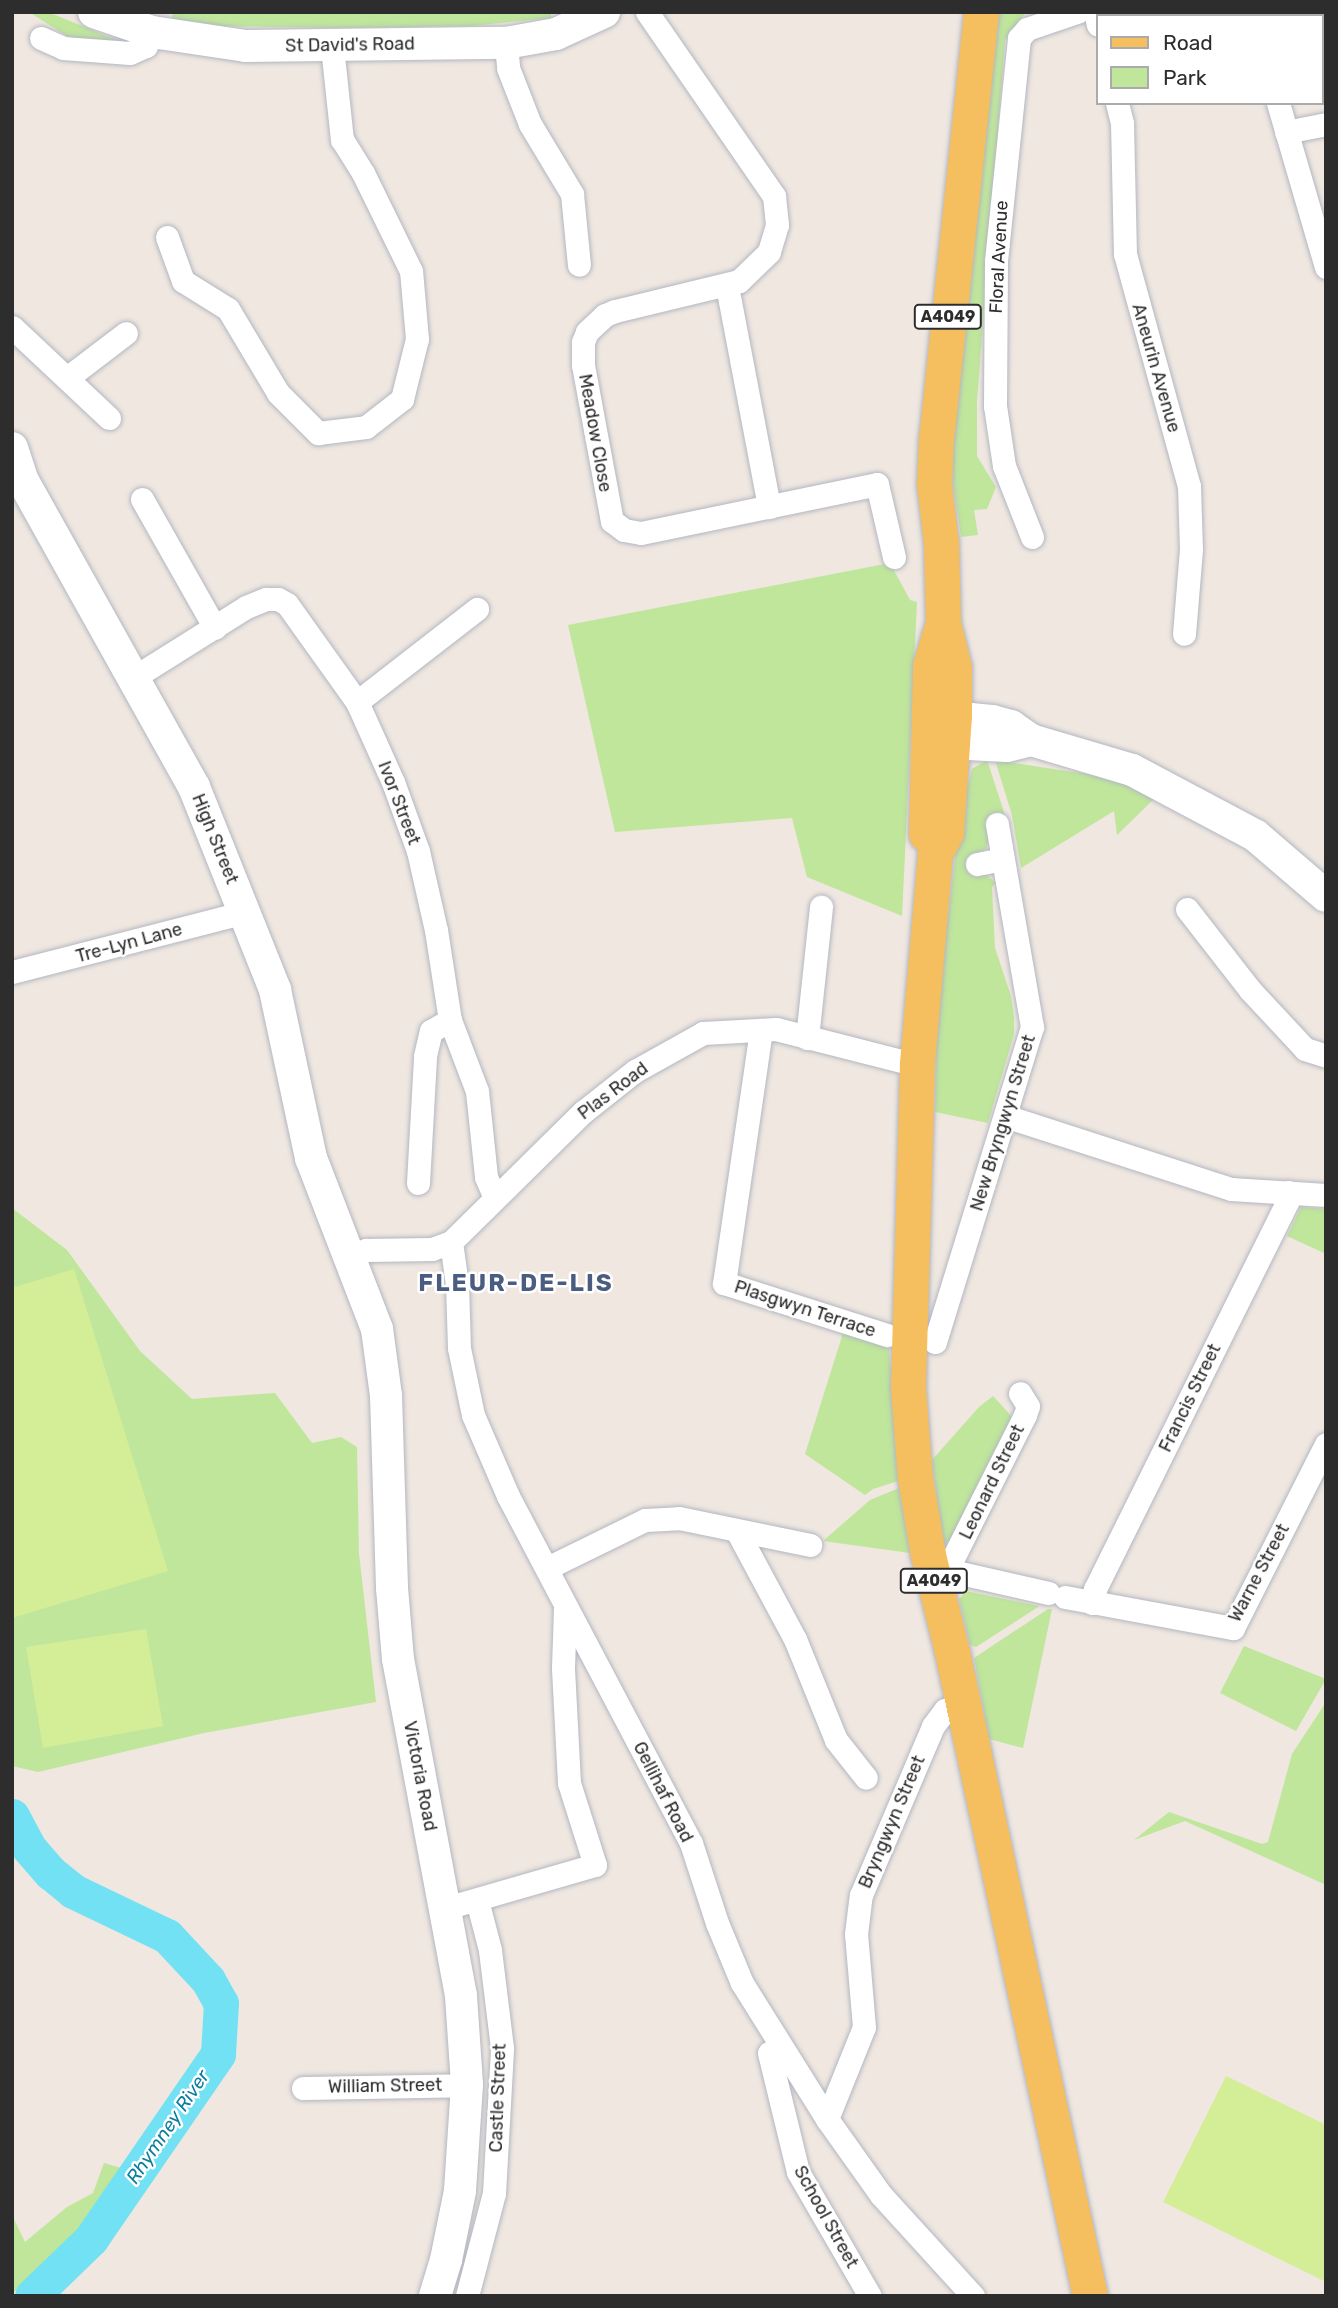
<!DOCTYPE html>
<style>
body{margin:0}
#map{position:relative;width:1338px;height:2308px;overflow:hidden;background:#efe7e0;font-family:Rubik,sans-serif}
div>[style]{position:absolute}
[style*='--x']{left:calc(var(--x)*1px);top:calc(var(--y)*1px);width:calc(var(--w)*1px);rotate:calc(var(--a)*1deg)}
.green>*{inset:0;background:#bfe69b}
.pitch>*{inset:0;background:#d4ee97}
.river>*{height:35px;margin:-17.5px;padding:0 17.5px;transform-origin:17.5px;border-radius:17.5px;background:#71e1f3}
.roads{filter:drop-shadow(0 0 2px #b3b7c1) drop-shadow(0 0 2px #b3b7c1)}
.minor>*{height:23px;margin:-11.5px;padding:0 11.5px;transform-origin:11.5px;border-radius:11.5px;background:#fff}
.secondary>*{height:32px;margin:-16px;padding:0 16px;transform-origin:16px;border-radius:16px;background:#fff}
.primary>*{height:35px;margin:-17.5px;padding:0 17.5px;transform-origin:17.5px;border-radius:17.5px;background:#f5bf5f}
span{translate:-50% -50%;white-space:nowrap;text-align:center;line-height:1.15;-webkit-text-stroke:5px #fff;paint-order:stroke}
.shield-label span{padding:2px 5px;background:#fff;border:2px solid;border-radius:5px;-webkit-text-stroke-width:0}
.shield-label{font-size:16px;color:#2d2d2d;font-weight:700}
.street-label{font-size:18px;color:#2d2d2d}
.water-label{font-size:19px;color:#097e9f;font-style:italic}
.district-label{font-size:24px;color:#4b5c81;font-weight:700;letter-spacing:2px}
.frame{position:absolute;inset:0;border:14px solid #2d2d2d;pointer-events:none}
.legend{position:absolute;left:1096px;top:14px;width:228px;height:91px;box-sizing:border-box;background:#fff;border:2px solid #ababab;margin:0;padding:9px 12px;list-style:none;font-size:21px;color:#2d2d2d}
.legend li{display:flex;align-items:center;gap:14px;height:35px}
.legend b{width:35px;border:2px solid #ababab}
</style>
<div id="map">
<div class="green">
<i style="clip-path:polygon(29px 12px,48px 12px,131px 46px,73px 40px)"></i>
<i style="clip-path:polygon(173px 12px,551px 12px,551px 18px,471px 26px,340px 28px,216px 26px,172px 19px)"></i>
<i style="clip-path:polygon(993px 12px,1026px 12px,1005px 40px,977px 401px,977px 456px,996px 487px,987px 509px,974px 510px,978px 535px,961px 537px,953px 482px,952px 424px)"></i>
<i style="clip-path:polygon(890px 563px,910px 600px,917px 602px,902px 916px,807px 877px,792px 818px,615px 832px,568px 625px)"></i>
<i style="clip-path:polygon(987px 760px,1005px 815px,986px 820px,989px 839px,986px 849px,978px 855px,983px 872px,996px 883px,992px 887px,995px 948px,1011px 996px,1014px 1017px,1014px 1034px,988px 1123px,935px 1112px,937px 1010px,960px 816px,972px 769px)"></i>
<i style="clip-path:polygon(995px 760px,1106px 777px,1156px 797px,1117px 835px,1114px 811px,1021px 868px,1012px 815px)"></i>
<i style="clip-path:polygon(1301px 1207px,1326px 1209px,1326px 1254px,1287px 1236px)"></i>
<i style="clip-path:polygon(12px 1208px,67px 1250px,140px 1351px,192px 1399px,275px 1393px,312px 1443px,341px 1437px,357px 1447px,359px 1554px,376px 1702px,204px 1733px,38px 1772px,12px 1766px)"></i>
<i style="clip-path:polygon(843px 1333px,889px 1348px,898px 1481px,873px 1489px,865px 1495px,805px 1454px)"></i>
<i style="clip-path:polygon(993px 1396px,1014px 1419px,950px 1542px,943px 1544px,932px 1460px,979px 1407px)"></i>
<i style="clip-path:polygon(899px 1488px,910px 1553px,823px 1541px,870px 1500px)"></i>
<i style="clip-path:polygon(966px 1591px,1039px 1606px,1038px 1607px,976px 1647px,970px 1645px,959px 1599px)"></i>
<i style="clip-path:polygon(1048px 1609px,1052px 1609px,1023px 1748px,989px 1739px,974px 1658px)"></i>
<i style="clip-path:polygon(1244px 1646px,1326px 1679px,1296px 1731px,1220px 1693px)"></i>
<i style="clip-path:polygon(1326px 1702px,1326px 1885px,1185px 1821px,1134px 1840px,1169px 1812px,1262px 1844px,1268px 1842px,1292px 1754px)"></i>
<i style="clip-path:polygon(104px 2163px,121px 2168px,77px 2230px,25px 2285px,12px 2293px,12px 2215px,25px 2242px,67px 2207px,93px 2193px)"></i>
</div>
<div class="pitch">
<i style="clip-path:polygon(74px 1269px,168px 1571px,12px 1618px,12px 1288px)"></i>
<i style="clip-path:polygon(146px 1629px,163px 1726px,43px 1748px,26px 1647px)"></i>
<i style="clip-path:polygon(1226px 2076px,1326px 2125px,1326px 2282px,1163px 2202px)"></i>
</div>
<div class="river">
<i style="--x:12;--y:1816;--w:36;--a:62"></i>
<i style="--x:29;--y:1848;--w:33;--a:49"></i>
<i style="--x:51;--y:1873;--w:28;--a:39"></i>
<i style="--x:73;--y:1891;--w:104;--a:25.6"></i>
<i style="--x:167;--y:1936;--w:60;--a:47"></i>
<i style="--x:208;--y:1980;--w:26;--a:61"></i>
<i style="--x:221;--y:2003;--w:51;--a:93.4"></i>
<i style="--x:218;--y:2054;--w:224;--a:124.5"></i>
<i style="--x:91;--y:2239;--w:82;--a:136"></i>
</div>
<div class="roads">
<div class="minor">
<i style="--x:647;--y:12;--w:224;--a:55.4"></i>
<i style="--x:774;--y:196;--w:29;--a:84"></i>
<i style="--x:777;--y:225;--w:28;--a:107"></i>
<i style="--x:769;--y:252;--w:42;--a:136"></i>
<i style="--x:739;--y:281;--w:128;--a:166.4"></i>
<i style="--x:615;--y:311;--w:11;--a:158"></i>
<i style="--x:605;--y:315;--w:25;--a:137"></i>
<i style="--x:587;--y:332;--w:11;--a:112"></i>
<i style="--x:583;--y:342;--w:23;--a:90"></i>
<i style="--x:583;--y:365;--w:159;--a:79.5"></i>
<i style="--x:612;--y:521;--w:15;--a:37"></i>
<i style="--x:624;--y:530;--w:17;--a:10"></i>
<i style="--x:641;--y:533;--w:241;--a:-11.7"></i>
<i style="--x:877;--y:484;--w:75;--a:76.9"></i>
<i style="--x:1095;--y:12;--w:13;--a:77"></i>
<i style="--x:1253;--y:12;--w:4;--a:76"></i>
<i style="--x:41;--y:38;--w:24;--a:24"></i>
<i style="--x:63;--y:48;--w:67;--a:4.3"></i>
<i style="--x:130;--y:53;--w:17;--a:-24"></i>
<i style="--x:146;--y:46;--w:15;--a:-67"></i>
<i style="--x:506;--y:43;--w:25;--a:85"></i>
<i style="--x:508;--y:68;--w:60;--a:68.6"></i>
<i style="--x:530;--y:124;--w:82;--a:59"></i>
<i style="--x:572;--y:194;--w:71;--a:84.4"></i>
<i style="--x:1117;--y:103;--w:21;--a:76"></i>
<i style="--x:1122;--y:123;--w:131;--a:88.7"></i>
<i style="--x:1125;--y:254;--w:241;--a:74.6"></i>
<i style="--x:1189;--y:486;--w:63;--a:88.2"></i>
<i style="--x:1191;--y:549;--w:85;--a:94.7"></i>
<i style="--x:1278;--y:103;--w:171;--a:73.7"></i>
<i style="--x:1286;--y:132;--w:41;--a:-11.3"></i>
<i style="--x:167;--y:237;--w:47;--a:70"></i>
<i style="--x:183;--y:281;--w:53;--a:31.9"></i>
<i style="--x:228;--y:309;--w:98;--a:59.2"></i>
<i style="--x:278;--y:393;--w:57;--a:45"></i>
<i style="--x:318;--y:433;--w:48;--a:-7.1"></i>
<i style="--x:366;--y:427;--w:46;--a:-37.9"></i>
<i style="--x:402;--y:399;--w:62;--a:-76"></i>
<i style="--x:417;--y:339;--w:68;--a:-95"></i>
<i style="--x:411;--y:271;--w:109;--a:-116.1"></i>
<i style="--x:363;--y:173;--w:39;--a:-122"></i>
<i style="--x:342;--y:140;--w:95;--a:-96.1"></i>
<i style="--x:727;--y:286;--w:225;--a:79.2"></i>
<i style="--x:12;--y:327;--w:133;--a:43.2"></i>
<i style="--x:67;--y:378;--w:74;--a:-37.3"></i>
<i style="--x:142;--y:499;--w:148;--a:60.5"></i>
<i style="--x:1032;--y:537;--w:76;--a:-111.5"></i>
<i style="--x:1004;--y:466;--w:61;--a:-98.5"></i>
<i style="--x:995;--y:406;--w:145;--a:-89.6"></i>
<i style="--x:996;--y:261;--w:224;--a:-84.1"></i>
<i style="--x:1019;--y:38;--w:12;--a:-48"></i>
<i style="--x:1027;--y:29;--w:53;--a:-18.8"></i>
<i style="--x:133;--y:678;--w:133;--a:-32.1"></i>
<i style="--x:246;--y:607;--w:22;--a:-22"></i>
<i style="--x:266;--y:599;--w:12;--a:0"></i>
<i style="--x:278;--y:599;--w:10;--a:29"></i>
<i style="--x:287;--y:604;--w:120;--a:54.5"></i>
<i style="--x:357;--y:702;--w:88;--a:65.8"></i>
<i style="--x:393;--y:782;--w:73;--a:70.1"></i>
<i style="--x:418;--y:851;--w:81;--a:77.2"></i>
<i style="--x:436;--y:930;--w:91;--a:81.2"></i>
<i style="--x:450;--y:1020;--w:76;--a:69.2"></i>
<i style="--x:477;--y:1091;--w:86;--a:84"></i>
<i style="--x:486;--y:1177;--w:21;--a:67"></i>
<i style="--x:357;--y:702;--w:152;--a:-37.8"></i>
<i style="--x:977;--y:864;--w:26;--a:-11"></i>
<i style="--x:1187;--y:909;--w:103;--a:52.1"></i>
<i style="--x:1250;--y:990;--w:81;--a:47"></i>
<i style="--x:1305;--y:1049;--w:22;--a:18"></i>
<i style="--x:12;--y:972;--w:241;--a:-14.4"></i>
<i style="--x:761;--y:1030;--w:256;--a:98.3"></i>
<i style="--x:724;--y:1283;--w:171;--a:17.7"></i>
<i style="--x:807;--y:1038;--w:132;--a:-83.9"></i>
<i style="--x:1005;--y:1116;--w:237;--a:17.9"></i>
<i style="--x:1231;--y:1189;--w:95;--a:3.6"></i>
<i style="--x:418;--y:1183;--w:127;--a:-86.8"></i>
<i style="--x:425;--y:1056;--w:26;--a:-77"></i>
<i style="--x:431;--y:1031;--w:22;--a:-30"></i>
<i style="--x:451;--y:1242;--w:42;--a:81.9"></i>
<i style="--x:457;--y:1284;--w:64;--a:88.2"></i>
<i style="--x:459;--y:1348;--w:68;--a:78.2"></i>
<i style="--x:473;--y:1415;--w:88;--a:66.6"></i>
<i style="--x:508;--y:1496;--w:392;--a:62.2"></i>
<i style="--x:691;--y:1843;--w:84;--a:72"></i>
<i style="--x:717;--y:1923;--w:65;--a:67.4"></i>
<i style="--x:742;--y:1983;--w:160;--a:58"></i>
<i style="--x:827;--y:2119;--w:93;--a:54.6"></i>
<i style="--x:881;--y:2195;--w:137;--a:47.7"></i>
<i style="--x:348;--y:1258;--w:20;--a:-24"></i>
<i style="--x:366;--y:1250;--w:66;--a:-0.9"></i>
<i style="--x:432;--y:1249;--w:20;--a:-20"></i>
<i style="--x:451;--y:1242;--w:185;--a:-44.6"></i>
<i style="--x:583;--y:1112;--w:66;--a:-38.3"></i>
<i style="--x:635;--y:1071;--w:78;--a:-29.2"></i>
<i style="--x:703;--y:1033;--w:73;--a:-3.1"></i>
<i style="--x:776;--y:1029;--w:146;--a:14.3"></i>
<i style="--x:935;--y:1342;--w:330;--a:-72.9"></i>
<i style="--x:1032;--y:1027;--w:206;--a:-99.8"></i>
<i style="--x:737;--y:1531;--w:123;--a:61.8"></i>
<i style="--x:795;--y:1639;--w:109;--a:67.9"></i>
<i style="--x:836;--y:1740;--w:48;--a:51.7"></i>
<i style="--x:547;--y:1568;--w:109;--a:-26.1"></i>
<i style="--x:645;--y:1520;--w:34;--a:-3"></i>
<i style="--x:679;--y:1518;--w:134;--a:11.6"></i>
<i style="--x:947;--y:1570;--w:174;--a:-63.3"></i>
<i style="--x:1025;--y:1415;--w:9;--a:-72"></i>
<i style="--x:1028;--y:1406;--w:15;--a:-122"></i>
<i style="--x:935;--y:1574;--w:13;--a:-18"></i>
<i style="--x:947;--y:1570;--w:104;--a:12.8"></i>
<i style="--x:1065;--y:1597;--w:171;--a:10.5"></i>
<i style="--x:1233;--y:1628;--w:206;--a:-63.2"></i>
<i style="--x:1092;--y:1603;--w:14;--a:-78"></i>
<i style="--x:1095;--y:1589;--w:432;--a:-63.6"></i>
<i style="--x:1287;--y:1202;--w:10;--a:-84"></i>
<i style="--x:446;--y:1908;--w:155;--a:-16.1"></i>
<i style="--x:595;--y:1865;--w:86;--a:-107.6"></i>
<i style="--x:569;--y:1783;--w:115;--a:-93"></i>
<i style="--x:563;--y:1668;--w:61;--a:-88.1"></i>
<i style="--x:769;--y:2053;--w:122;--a:76.3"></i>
<i style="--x:798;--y:2172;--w:143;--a:59.9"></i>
<i style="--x:303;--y:2088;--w:164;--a:-1"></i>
<i style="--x:827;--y:2119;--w:99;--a:-68.1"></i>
<i style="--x:864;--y:2027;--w:93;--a:-94.9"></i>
<i style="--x:856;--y:1934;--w:39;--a:-83"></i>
<i style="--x:861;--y:1895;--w:184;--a:-66.9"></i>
<i style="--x:933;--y:1726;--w:20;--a:-53"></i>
<i style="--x:945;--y:1710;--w:18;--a:-13"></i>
<i style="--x:467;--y:2296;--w:106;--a:-75.3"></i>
<i style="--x:494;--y:2193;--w:145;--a:-86.8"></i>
<i style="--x:502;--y:2048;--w:99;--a:-97"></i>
<i style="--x:490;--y:1950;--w:52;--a:-104.6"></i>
</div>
<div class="secondary">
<i style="--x:94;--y:12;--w:61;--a:19"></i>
<i style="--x:152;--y:32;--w:95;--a:8.5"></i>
<i style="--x:246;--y:46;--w:260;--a:-0.7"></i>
<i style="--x:506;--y:43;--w:51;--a:-10.2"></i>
<i style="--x:556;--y:34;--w:53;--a:-24.6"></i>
<i style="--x:12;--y:448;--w:35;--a:72"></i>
<i style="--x:23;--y:481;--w:351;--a:60.8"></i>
<i style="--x:194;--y:787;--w:219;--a:68.2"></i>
<i style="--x:275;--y:990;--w:172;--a:77.9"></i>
<i style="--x:311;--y:1158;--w:183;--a:68.9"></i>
<i style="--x:377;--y:1329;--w:68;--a:82.3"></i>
<i style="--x:386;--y:1396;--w:192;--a:88.2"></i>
<i style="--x:392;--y:1588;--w:71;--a:85.2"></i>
<i style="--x:398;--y:1659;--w:343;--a:79.4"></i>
<i style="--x:461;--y:1996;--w:89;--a:86.1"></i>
<i style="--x:467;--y:2085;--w:106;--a:93.8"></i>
<i style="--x:460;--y:2191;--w:70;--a:101.5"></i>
<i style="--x:446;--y:2260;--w:38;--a:107"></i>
<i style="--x:930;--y:715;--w:62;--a:5.5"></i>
<i style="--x:992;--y:721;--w:20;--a:15"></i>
<i style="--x:1011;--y:726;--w:24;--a:35"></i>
<i style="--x:1031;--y:740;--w:105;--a:16.5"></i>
<i style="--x:1132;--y:770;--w:140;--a:28"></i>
<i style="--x:1256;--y:836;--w:92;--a:40.6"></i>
<i style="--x:929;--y:742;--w:78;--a:2.9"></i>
<i style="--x:1007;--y:746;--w:25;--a:-14"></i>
</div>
<div class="primary">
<i style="--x:981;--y:12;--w:427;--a:96"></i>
<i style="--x:936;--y:437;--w:47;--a:92.4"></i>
<i style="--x:934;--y:484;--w:60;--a:83.3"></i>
<i style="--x:941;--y:544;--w:79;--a:88.5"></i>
<i style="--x:943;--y:623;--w:45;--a:76"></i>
<i style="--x:954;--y:667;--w:48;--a:90"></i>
<i style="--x:954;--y:715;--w:118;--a:93.9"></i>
<i style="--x:946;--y:833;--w:23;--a:119"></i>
<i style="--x:935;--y:853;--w:213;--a:94.9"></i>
<i style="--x:917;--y:1065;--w:323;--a:91.6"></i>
<i style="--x:908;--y:1388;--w:90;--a:85.6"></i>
<i style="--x:915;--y:1478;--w:78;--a:80.4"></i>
<i style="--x:928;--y:1555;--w:100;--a:76.1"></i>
<i style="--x:952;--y:1652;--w:659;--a:77.91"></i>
<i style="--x:926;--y:834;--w:168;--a:-88.6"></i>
<i style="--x:930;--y:666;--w:42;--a:-73.3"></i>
</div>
</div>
<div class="shield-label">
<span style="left:948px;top:317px">A4049</span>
<span style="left:934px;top:1581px">A4049</span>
</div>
<div class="street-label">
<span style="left:350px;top:45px;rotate:-1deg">St David's Road</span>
<span style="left:999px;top:257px;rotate:-87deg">Floral Avenue</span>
<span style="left:1156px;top:368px;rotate:74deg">Aneurin Avenue</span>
<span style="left:595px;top:433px;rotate:80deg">Meadow Close</span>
<span style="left:399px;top:803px;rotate:69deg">Ivor Street</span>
<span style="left:215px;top:839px;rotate:68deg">High Street</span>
<span style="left:129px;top:943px;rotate:-15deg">Tre-Lyn Lane</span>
<span style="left:613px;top:1091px;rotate:-37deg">Plas Road</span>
<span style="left:1003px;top:1123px;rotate:-73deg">New Bryngwyn Street</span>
<span style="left:805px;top:1309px;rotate:18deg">Plasgwyn Terrace</span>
<span style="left:1190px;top:1398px;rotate:-64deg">Francis Street</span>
<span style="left:992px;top:1482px;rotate:-64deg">Leonard Street</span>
<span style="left:1259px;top:1573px;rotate:-62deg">Warne Street</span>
<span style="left:420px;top:1776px;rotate:79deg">Victoria Road</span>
<span style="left:663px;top:1792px;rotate:63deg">Gellihaf Road</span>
<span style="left:892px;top:1822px;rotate:-67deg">Bryngwyn Street</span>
<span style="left:385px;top:2086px;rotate:-1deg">William Street</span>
<span style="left:498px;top:2098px;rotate:-88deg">Castle Street</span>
<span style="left:826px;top:2217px;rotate:61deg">School Street</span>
</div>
<div class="water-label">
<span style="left:168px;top:2127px;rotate:-56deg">Rhymney River</span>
</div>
<div class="district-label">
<span style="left:516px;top:1284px">FLEUR-DE-LIS</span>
</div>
<div class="frame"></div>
<ul class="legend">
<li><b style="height:9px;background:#f5bf5f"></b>Road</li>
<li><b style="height:19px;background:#bfe69b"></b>Park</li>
</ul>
</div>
